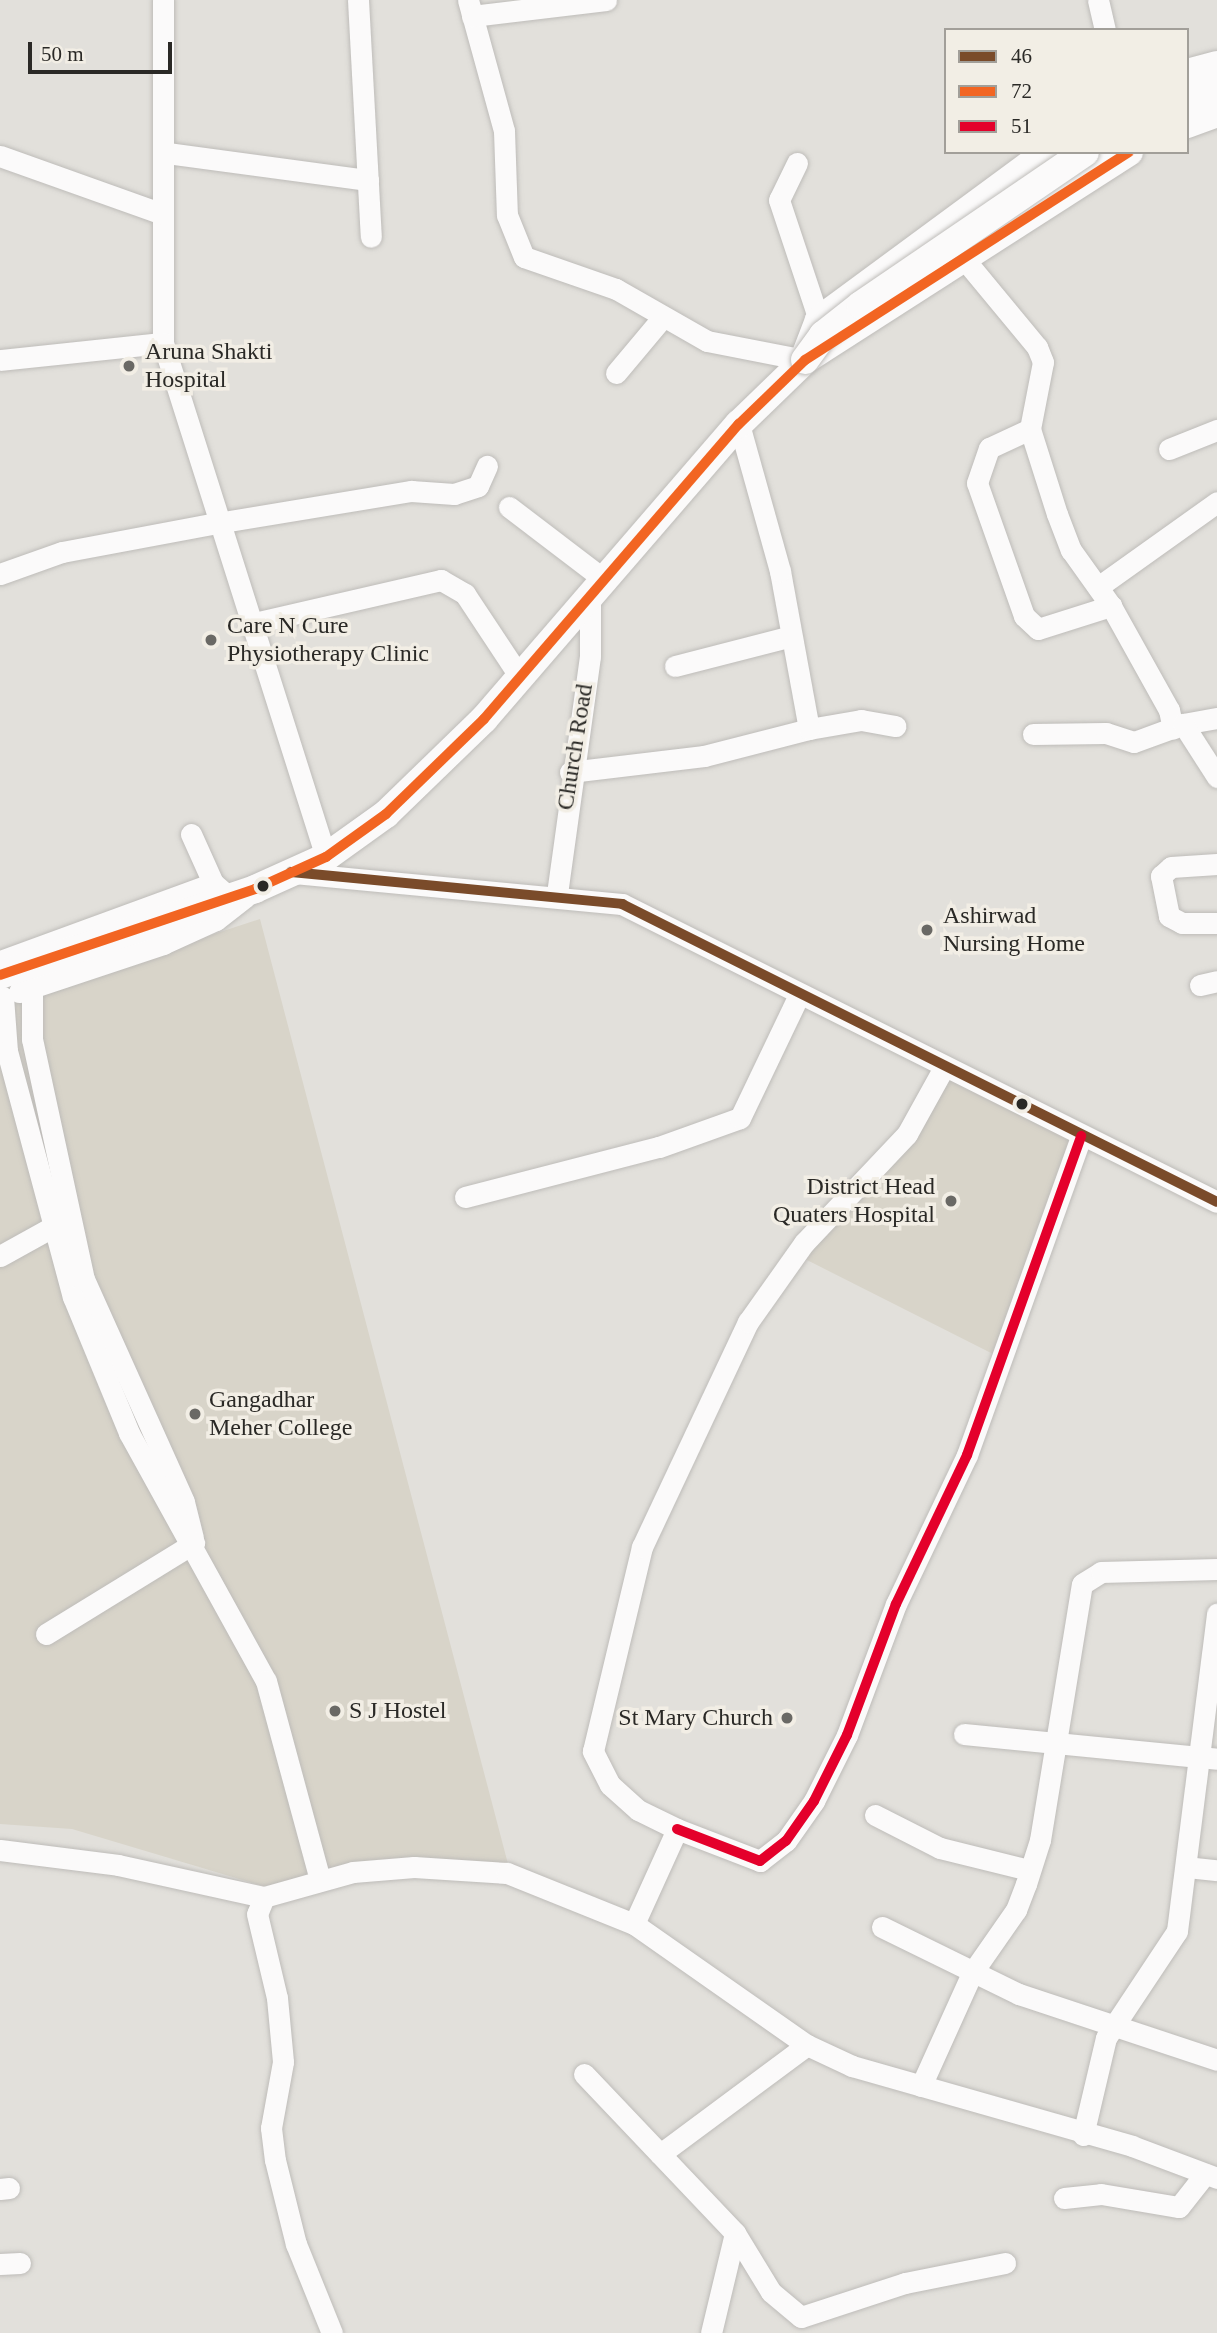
<!DOCTYPE html>
<style>
body{margin:0}
#map{position:relative;width:1217px;height:2333px;overflow:hidden;background:#e2e0db;font-family:"Times New Roman",serif}
div>[style]{position:absolute}
[style*='--x']{left:calc(var(--x)*1px);top:calc(var(--y)*1px);width:calc(var(--w)*1px);rotate:calc(var(--a)*1deg)}
.built>*{inset:0;background:#d8d4c9}
.roads{filter:drop-shadow(0 0 2px #bebcb9) drop-shadow(0 0 2px #bebcb9)}
.minor>*{height:21px;margin:-10.5px;padding:0 10.5px;transform-origin:10.5px;border-radius:10.5px;background:#fbfafa}
.major>*{height:28px;margin:-14px;padding:0 14px;transform-origin:14px;border-radius:14px;background:#fbfafa}
.bridges{filter:drop-shadow(0 0 2px #bebcb9) drop-shadow(0 0 2px #bebcb9)}
.major-bridge>*{height:28px;margin:-14px;padding:0 14px;transform-origin:14px;border-radius:14px;background:#fbfafa}
.bus-1>*{height:10px;margin:-5px;padding:0 5px;transform-origin:5px;border-radius:5px;background:#7a4b2a}
.bus-2>*{height:10px;margin:-5px;padding:0 5px;transform-origin:5px;border-radius:5px;background:#f26522}
.bus-3>*{height:10px;margin:-5px;padding:0 5px;transform-origin:5px;border-radius:5px;background:#e4002b}
.dots>*{width:19px;height:19px;translate:-50% -50%;box-sizing:border-box;border:4px solid #f2eee5;border-radius:50%}
span{translate:-50% -50%;white-space:nowrap;text-align:center;line-height:1.15;-webkit-text-stroke:7px #f2eee5;paint-order:stroke}
.poi-label{font-size:24px;color:#2a2926}
.left{translate:0 -50%;text-align:left}
.right{translate:-100% -50%;text-align:right}
.street-label{font-size:24px;color:#2a2926}
.legend{position:absolute;left:944px;top:28px;width:245px;height:126px;box-sizing:border-box;background:#f2eee5;border:2px solid #a29f99;margin:0;padding:9px 12px;list-style:none;font-size:21px;color:#2a2926}
.legend li{display:flex;align-items:center;gap:14px;height:35px}
.legend b{width:35px;border:2px solid #a29f99}
.scale{position:absolute;left:28px;top:42px;width:144px;height:32px;box-sizing:border-box;border:4px solid #2a2926;border-top:0;padding-left:9px;font-size:21px;line-height:24px;white-space:nowrap;color:#2a2926;-webkit-text-stroke:5px #f2eee5;paint-order:stroke}
</style>
<div id="map">
<div class="built">
<i style="clip-path:polygon(260px 919px,508px 1864px,263px 1886px,72px 1829px,0 1824px,0 1004px)"></i>
<i style="clip-path:polygon(945px 1078px,1073px 1139px,997px 1356px,803px 1258px)"></i>
</div>
<div class="roads">
<div class="minor">
<i style="--x:163;--y:0;--w:343;--a:90"></i>
<i style="--x:163;--y:343;--w:539;--a:72.41"></i>
<i style="--x:358;--y:0;--w:237;--a:86.9"></i>
<i style="--x:468;--y:0;--w:136;--a:74.6"></i>
<i style="--x:504;--y:131;--w:84;--a:88"></i>
<i style="--x:507;--y:215;--w:45;--a:68"></i>
<i style="--x:524;--y:257;--w:97;--a:19.2"></i>
<i style="--x:616;--y:289;--w:105;--a:29.7"></i>
<i style="--x:707;--y:341;--w:100;--a:11"></i>
<i style="--x:1098;--y:0;--w:31;--a:77"></i>
<i style="--x:472;--y:16;--w:135;--a:-6.8"></i>
<i style="--x:167;--y:153;--w:203;--a:7.7"></i>
<i style="--x:0;--y:156;--w:173;--a:19.6"></i>
<i style="--x:797;--y:163;--w:41;--a:115.9"></i>
<i style="--x:779;--y:200;--w:126;--a:71.6"></i>
<i style="--x:955;--y:248;--w:129;--a:50.4"></i>
<i style="--x:1037;--y:347;--w:16;--a:68"></i>
<i style="--x:1043;--y:362;--w:68;--a:101"></i>
<i style="--x:1030;--y:429;--w:89;--a:72.4"></i>
<i style="--x:1057;--y:514;--w:39;--a:69"></i>
<i style="--x:1071;--y:550;--w:69;--a:54.5"></i>
<i style="--x:1111;--y:606;--w:119;--a:60.9"></i>
<i style="--x:1169;--y:710;--w:19;--a:78"></i>
<i style="--x:0;--y:360;--w:164;--a:-6"></i>
<i style="--x:616;--y:373;--w:73;--a:-50"></i>
<i style="--x:1030;--y:429;--w:45;--a:155.1"></i>
<i style="--x:989;--y:448;--w:37;--a:109"></i>
<i style="--x:977;--y:483;--w:141;--a:70.5"></i>
<i style="--x:1024;--y:616;--w:19;--a:43"></i>
<i style="--x:1038;--y:629;--w:77;--a:-17.5"></i>
<i style="--x:1169;--y:449;--w:52;--a:-21.6"></i>
<i style="--x:509;--y:507;--w:122;--a:37.3"></i>
<i style="--x:0;--y:574;--w:66;--a:-19.5"></i>
<i style="--x:62;--y:552;--w:158;--a:-10.6"></i>
<i style="--x:217;--y:523;--w:197;--a:-9.4"></i>
<i style="--x:411;--y:491;--w:43;--a:4"></i>
<i style="--x:454;--y:494;--w:25;--a:-18"></i>
<i style="--x:478;--y:486;--w:22;--a:-66"></i>
<i style="--x:1098;--y:587;--w:146;--a:-35.5"></i>
<i style="--x:250;--y:624;--w:196;--a:-13"></i>
<i style="--x:441;--y:580;--w:28;--a:30"></i>
<i style="--x:465;--y:594;--w:100;--a:56.5"></i>
<i style="--x:675;--y:666;--w:117;--a:-14.4"></i>
<i style="--x:1183;--y:724;--w:35;--a:-10"></i>
<i style="--x:809;--y:729;--w:53;--a:-9.8"></i>
<i style="--x:861;--y:720;--w:35;--a:10"></i>
<i style="--x:1033;--y:734;--w:73;--a:-0.8"></i>
<i style="--x:1106;--y:733;--w:29;--a:18"></i>
<i style="--x:1134;--y:742;--w:52;--a:-20.2"></i>
<i style="--x:1183;--y:724;--w:63;--a:57.3"></i>
<i style="--x:570;--y:772;--w:135;--a:-6.8"></i>
<i style="--x:704;--y:756;--w:108;--a:-14.4"></i>
<i style="--x:809;--y:729;--w:161;--a:-100.4"></i>
<i style="--x:780;--y:571;--w:153;--a:-105.6"></i>
<i style="--x:191;--y:834;--w:54;--a:65.8"></i>
<i style="--x:294;--y:873;--w:329;--a:5.4"></i>
<i style="--x:622;--y:904;--w:665;--a:26.6"></i>
<i style="--x:557;--y:894;--w:240;--a:-82.1"></i>
<i style="--x:590;--y:656;--w:56;--a:-90"></i>
<i style="--x:1217;--y:923;--w:35;--a:180"></i>
<i style="--x:1182;--y:923;--w:15;--a:-152"></i>
<i style="--x:1169;--y:916;--w:41;--a:-101.3"></i>
<i style="--x:1161;--y:876;--w:13;--a:-42"></i>
<i style="--x:1171;--y:867;--w:46;--a:-3.7"></i>
<i style="--x:0;--y:961;--w:227;--a:-20.1"></i>
<i style="--x:213;--y:883;--w:21;--a:41"></i>
<i style="--x:1200;--y:985;--w:17;--a:-13"></i>
<i style="--x:32;--y:987;--w:52;--a:90"></i>
<i style="--x:32;--y:1039;--w:246;--a:77.8"></i>
<i style="--x:84;--y:1279;--w:244;--a:65.8"></i>
<i style="--x:184;--y:1502;--w:37;--a:76"></i>
<i style="--x:19;--y:992;--w:152;--a:-18.4"></i>
<i style="--x:163;--y:944;--w:58;--a:-24.4"></i>
<i style="--x:216;--y:920;--w:37;--a:-38"></i>
<i style="--x:3;--y:997;--w:54;--a:85.8"></i>
<i style="--x:7;--y:1051;--w:255;--a:75"></i>
<i style="--x:73;--y:1297;--w:147;--a:67.6"></i>
<i style="--x:129;--y:1433;--w:283;--a:61.1"></i>
<i style="--x:266;--y:1681;--w:206;--a:74.8"></i>
<i style="--x:465;--y:1197;--w:200;--a:-14.5"></i>
<i style="--x:659;--y:1147;--w:86;--a:-19.7"></i>
<i style="--x:740;--y:1118;--w:136;--a:-64.4"></i>
<i style="--x:0;--y:1256;--w:64;--a:-29"></i>
<i style="--x:46;--y:1634;--w:174;--a:-31.6"></i>
<i style="--x:964;--y:1734;--w:254;--a:5.6"></i>
<i style="--x:875;--y:1815;--w:73;--a:26.9"></i>
<i style="--x:940;--y:1848;--w:92;--a:13.9"></i>
<i style="--x:677;--y:1829;--w:89;--a:21.1"></i>
<i style="--x:760;--y:1861;--w:33;--a:-38"></i>
<i style="--x:786;--y:1841;--w:49;--a:-55"></i>
<i style="--x:814;--y:1801;--w:74;--a:-63.4"></i>
<i style="--x:847;--y:1735;--w:140;--a:-69.5"></i>
<i style="--x:896;--y:1604;--w:165;--a:-64.5"></i>
<i style="--x:967;--y:1455;--w:339;--a:-70.3"></i>
<i style="--x:0;--y:1850;--w:119;--a:7.2"></i>
<i style="--x:118;--y:1865;--w:149;--a:12.4"></i>
<i style="--x:264;--y:1897;--w:92;--a:-15.7"></i>
<i style="--x:353;--y:1872;--w:61;--a:-4.7"></i>
<i style="--x:414;--y:1867;--w:93;--a:3.7"></i>
<i style="--x:507;--y:1873;--w:137;--a:21.9"></i>
<i style="--x:634;--y:1924;--w:211;--a:35"></i>
<i style="--x:807;--y:2045;--w:50;--a:25"></i>
<i style="--x:852;--y:2066;--w:291;--a:15.9"></i>
<i style="--x:1132;--y:2146;--w:91;--a:20.6"></i>
<i style="--x:1186;--y:1867;--w:31;--a:6"></i>
<i style="--x:264;--y:1897;--w:18;--a:112"></i>
<i style="--x:257;--y:1914;--w:86;--a:76.6"></i>
<i style="--x:277;--y:1998;--w:64;--a:84.6"></i>
<i style="--x:283;--y:2062;--w:67;--a:100.3"></i>
<i style="--x:271;--y:2128;--w:32;--a:83"></i>
<i style="--x:275;--y:2160;--w:87;--a:76"></i>
<i style="--x:296;--y:2244;--w:96;--a:68"></i>
<i style="--x:634;--y:1924;--w:104;--a:-65.6"></i>
<i style="--x:677;--y:1829;--w:43;--a:-154"></i>
<i style="--x:638;--y:1810;--w:38;--a:-138"></i>
<i style="--x:610;--y:1785;--w:38;--a:-117"></i>
<i style="--x:593;--y:1751;--w:210;--a:-76.5"></i>
<i style="--x:642;--y:1547;--w:249;--a:-64.8"></i>
<i style="--x:748;--y:1322;--w:97;--a:-54.7"></i>
<i style="--x:804;--y:1243;--w:150;--a:-46.6"></i>
<i style="--x:907;--y:1134;--w:74;--a:-61"></i>
<i style="--x:882;--y:1927;--w:153;--a:26.1"></i>
<i style="--x:1019;--y:1994;--w:209;--a:18.4"></i>
<i style="--x:807;--y:2045;--w:183;--a:143.4"></i>
<i style="--x:660;--y:2154;--w:109;--a:46.5"></i>
<i style="--x:735;--y:2233;--w:69;--a:58.6"></i>
<i style="--x:771;--y:2292;--w:39;--a:40"></i>
<i style="--x:801;--y:2317;--w:109;--a:-18.1"></i>
<i style="--x:905;--y:2283;--w:102;--a:-11.3"></i>
<i style="--x:584;--y:2074;--w:110;--a:46.5"></i>
<i style="--x:921;--y:2086;--w:124;--a:-65.7"></i>
<i style="--x:972;--y:1973;--w:77;--a:-55.1"></i>
<i style="--x:1016;--y:1910;--w:28;--a:-69"></i>
<i style="--x:1026;--y:1884;--w:46;--a:-72.3"></i>
<i style="--x:1040;--y:1840;--w:259;--a:-80.7"></i>
<i style="--x:1082;--y:1584;--w:22;--a:-32"></i>
<i style="--x:1101;--y:1572;--w:116;--a:-1.5"></i>
<i style="--x:1083;--y:2135;--w:100;--a:-76.7"></i>
<i style="--x:1106;--y:2038;--w:128;--a:-56.4"></i>
<i style="--x:1177;--y:1931;--w:320;--a:-82.8"></i>
<i style="--x:0;--y:2189;--w:9;--a:-6"></i>
<i style="--x:1064;--y:2198;--w:37;--a:-6"></i>
<i style="--x:1101;--y:2194;--w:79;--a:9.5"></i>
<i style="--x:1179;--y:2207;--w:42;--a:-51.8"></i>
<i style="--x:0;--y:2264;--w:20;--a:-3"></i>
<i style="--x:711;--y:2333;--w:103;--a:-76.5"></i>
</div>
<div class="major">
<i style="--x:1187;--y:73;--w:31;--a:-15"></i>
<i style="--x:1187;--y:97;--w:32;--a:-18"></i>
<i style="--x:1187;--y:124;--w:32;--a:-20"></i>
<i style="--x:806;--y:354;--w:36;--a:-69"></i>
<i style="--x:819;--y:320;--w:283;--a:-36.4"></i>
<i style="--x:0;--y:975;--w:269;--a:-18.6"></i>
<i style="--x:255;--y:889;--w:78;--a:-24.3"></i>
<i style="--x:326;--y:857;--w:74;--a:-35.6"></i>
<i style="--x:386;--y:814;--w:136;--a:-44.1"></i>
<i style="--x:484;--y:719;--w:390;--a:-49.2"></i>
<i style="--x:739;--y:424;--w:92;--a:-44.1"></i>
<i style="--x:805;--y:360;--w:385;--a:-32.7"></i>
</div>
</div>
<div class="bridges">
<div class="major-bridge">
<i style="--x:805;--y:360;--w:31;--a:-54"></i>
<i style="--x:823;--y:335;--w:48;--a:-38.3"></i>
<i style="--x:861;--y:305;--w:271;--a:-34.3"></i>
</div>
</div>
<div class="bus-1">
<i style="--x:291;--y:872;--w:333;--a:5.5"></i>
<i style="--x:622;--y:904;--w:665;--a:26.6"></i>
</div>
<div class="bus-2">
<i style="--x:0;--y:975;--w:269;--a:-18.6"></i>
<i style="--x:255;--y:889;--w:78;--a:-24.3"></i>
<i style="--x:326;--y:857;--w:74;--a:-35.6"></i>
<i style="--x:386;--y:814;--w:136;--a:-44.1"></i>
<i style="--x:484;--y:719;--w:390;--a:-49.2"></i>
<i style="--x:739;--y:424;--w:92;--a:-44.1"></i>
<i style="--x:805;--y:360;--w:385;--a:-32.7"></i>
</div>
<div class="bus-3">
<i style="--x:677;--y:1829;--w:89;--a:21.1"></i>
<i style="--x:760;--y:1861;--w:33;--a:-38"></i>
<i style="--x:786;--y:1841;--w:49;--a:-55"></i>
<i style="--x:814;--y:1801;--w:74;--a:-63.4"></i>
<i style="--x:847;--y:1735;--w:140;--a:-69.5"></i>
<i style="--x:896;--y:1604;--w:165;--a:-64.5"></i>
<i style="--x:967;--y:1455;--w:339;--a:-70.3"></i>
</div>
<div class="dots">
<i style="left:129px;top:366px;background:#6a6965"></i>
<i style="left:211px;top:640px;background:#6a6965"></i>
<i style="left:263px;top:886px;background:#2a2926"></i>
<i style="left:927px;top:930px;background:#6a6965"></i>
<i style="left:1022px;top:1104px;background:#2a2926"></i>
<i style="left:951px;top:1201px;background:#6a6965"></i>
<i style="left:195px;top:1414px;background:#6a6965"></i>
<i style="left:335px;top:1711px;background:#6a6965"></i>
<i style="left:787px;top:1718px;background:#6a6965"></i>
</div>
<div class="poi-label">
<span class="left" style="left:145px;top:366px">Aruna Shakti<br>Hospital</span>
<span class="left" style="left:227px;top:640px">Care N Cure<br>Physiotherapy Clinic</span>
<span class="left" style="left:943px;top:930px">Ashirwad<br>Nursing Home</span>
<span class="right" style="left:935px;top:1201px">District Head<br>Quaters Hospital</span>
<span class="left" style="left:209px;top:1414px">Gangadhar<br>Meher College</span>
<span class="left" style="left:349px;top:1711px">S J Hostel</span>
<span class="right" style="left:773px;top:1718px">St Mary Church</span>
</div>
<div class="street-label">
<span style="left:575px;top:747px;rotate:-81deg">Church Road</span>
</div>
<ul class="legend">
<li><b style="height:9px;background:#7a4b2a"></b>46</li>
<li><b style="height:9px;background:#f26522"></b>72</li>
<li><b style="height:9px;background:#e4002b"></b>51</li>
</ul>
<div class="scale">50 m</div>
</div>
